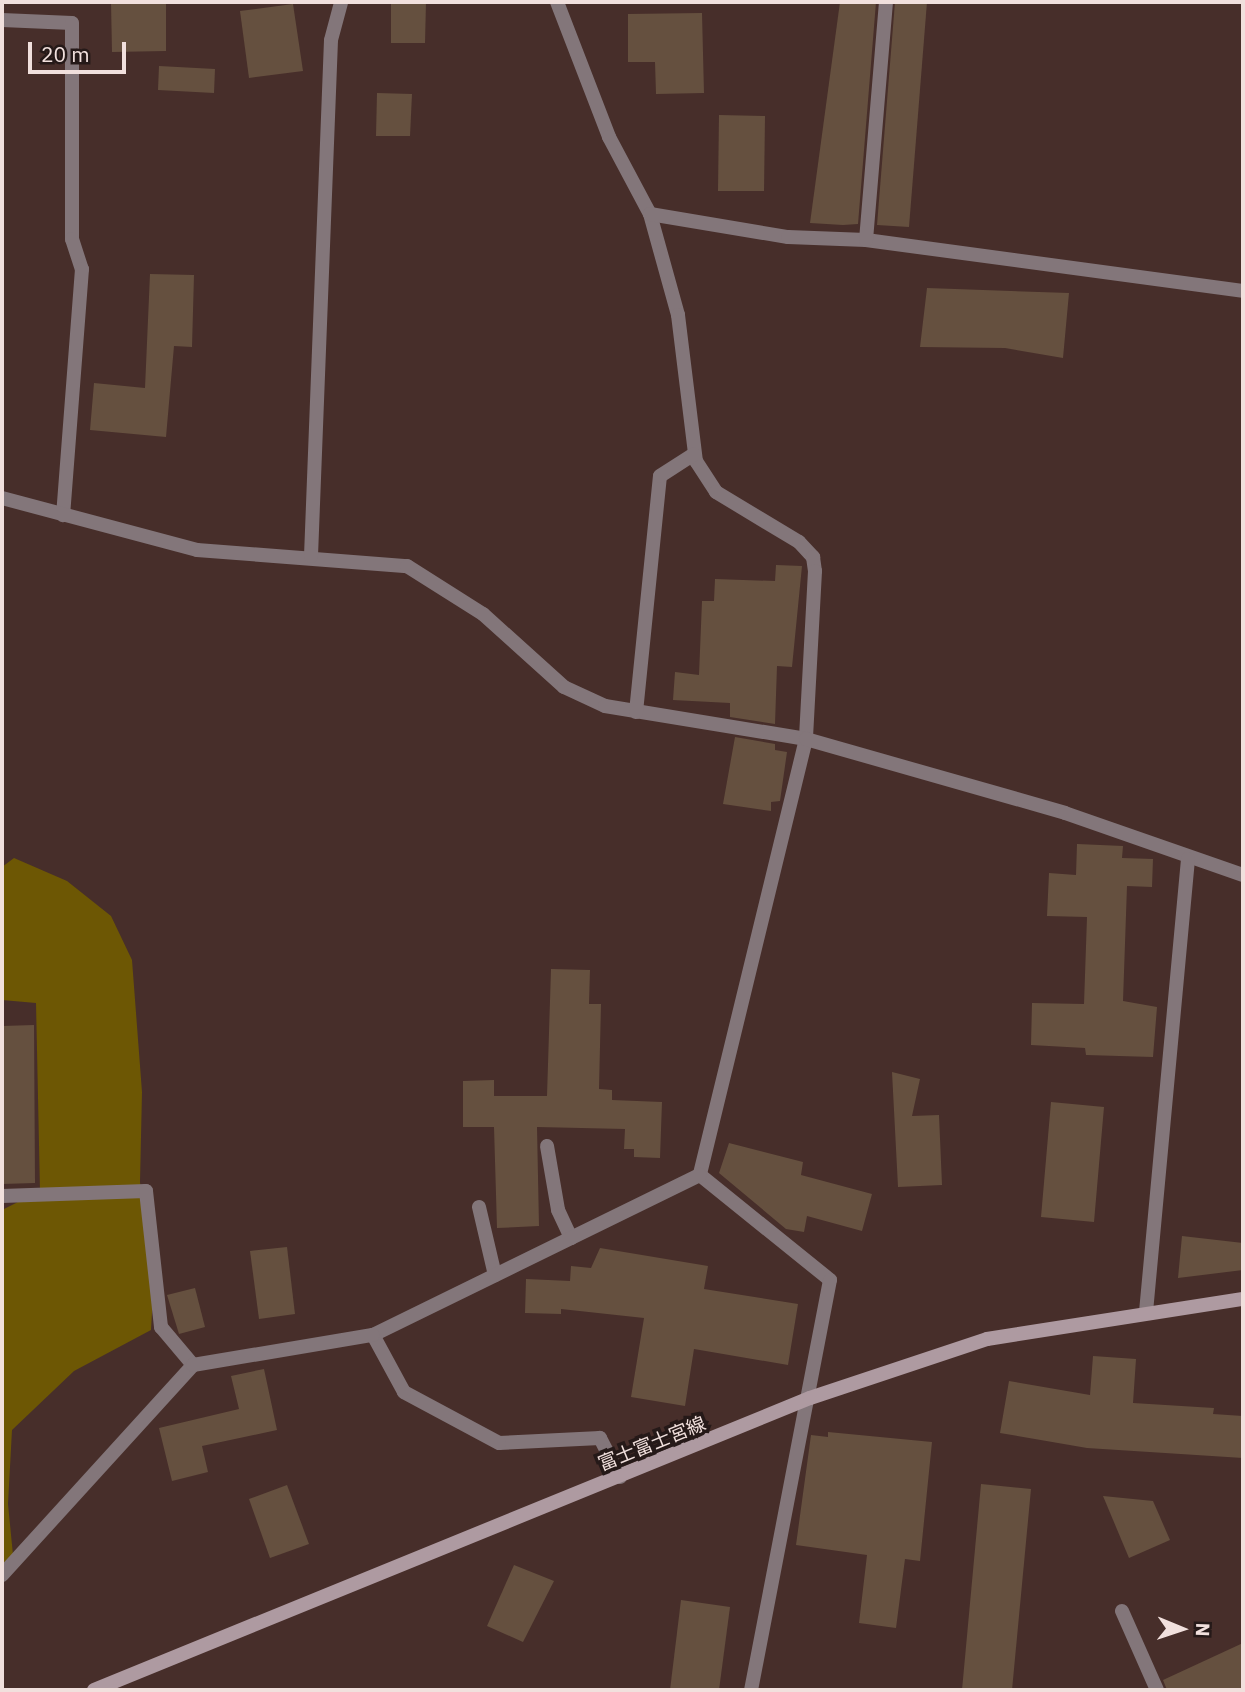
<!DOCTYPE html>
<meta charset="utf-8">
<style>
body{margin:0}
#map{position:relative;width:1245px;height:1692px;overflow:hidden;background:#472e2a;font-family:"IBM Plex Sans","Noto Sans JP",sans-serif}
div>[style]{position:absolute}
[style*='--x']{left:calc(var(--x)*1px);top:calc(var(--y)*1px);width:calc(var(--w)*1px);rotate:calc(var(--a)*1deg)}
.green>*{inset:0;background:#6d5704}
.building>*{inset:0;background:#65503f}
.street>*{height:14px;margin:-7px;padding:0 7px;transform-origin:7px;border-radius:7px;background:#83767a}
.secondary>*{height:14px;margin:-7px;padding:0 7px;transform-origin:7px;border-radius:7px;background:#ae9aa1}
span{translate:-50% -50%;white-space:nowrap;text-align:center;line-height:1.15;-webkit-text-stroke:7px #251918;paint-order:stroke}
.street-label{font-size:19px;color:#f1e0dd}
.frame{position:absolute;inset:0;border:4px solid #f1e0dd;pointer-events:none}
.north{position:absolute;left:1147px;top:1594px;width:70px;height:70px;-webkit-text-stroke:5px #251918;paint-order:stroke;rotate:92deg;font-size:19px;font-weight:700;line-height:28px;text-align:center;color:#f1e0dd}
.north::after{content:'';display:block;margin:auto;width:24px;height:32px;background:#f1e0dd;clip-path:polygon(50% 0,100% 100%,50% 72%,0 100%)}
.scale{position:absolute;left:28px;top:42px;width:98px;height:32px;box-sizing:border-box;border:4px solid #f1e0dd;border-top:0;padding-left:9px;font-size:21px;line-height:24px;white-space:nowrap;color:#f1e0dd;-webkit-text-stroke:5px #251918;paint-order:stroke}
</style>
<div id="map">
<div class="green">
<i style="clip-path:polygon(14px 858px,67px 881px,111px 916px,132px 960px,142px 1092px,140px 1182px,153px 1295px,151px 1330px,74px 1371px,12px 1430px,8px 1504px,13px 1555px,2px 1569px,2px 1210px,40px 1191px,36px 1003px,2px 1000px,2px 867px)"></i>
</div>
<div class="building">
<i style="clip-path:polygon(111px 2px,166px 2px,166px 51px,112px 52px)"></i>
<i style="clip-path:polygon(391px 2px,426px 2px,425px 43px,391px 43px)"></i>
<i style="clip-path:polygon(840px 2px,876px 2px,858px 224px,843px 225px,810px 223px)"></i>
<i style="clip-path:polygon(895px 2px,927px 2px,909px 227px,877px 225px)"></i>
<i style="clip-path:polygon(293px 4px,303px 71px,249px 78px,240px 11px)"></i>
<i style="clip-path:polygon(702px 13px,704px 93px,656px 94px,655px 62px,628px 62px,628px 14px)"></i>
<i style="clip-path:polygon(159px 66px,215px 69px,214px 93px,158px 90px)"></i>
<i style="clip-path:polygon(377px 93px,412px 94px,410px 136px,376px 136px)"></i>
<i style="clip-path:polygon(719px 115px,765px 116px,764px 191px,718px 191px)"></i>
<i style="clip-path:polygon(150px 274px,194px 275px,192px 347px,174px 346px,166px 437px,90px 430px,94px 383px,145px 388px)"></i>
<i style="clip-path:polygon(927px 288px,1069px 293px,1063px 358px,1005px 348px,920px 347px)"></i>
<i style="clip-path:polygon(776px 565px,802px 566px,792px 667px,777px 666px,775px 724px,730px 717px,730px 703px,673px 700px,675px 672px,699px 675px,702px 601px,714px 601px,715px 579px,775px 581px)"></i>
<i style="clip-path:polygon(735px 737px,775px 744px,775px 750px,787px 752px,780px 801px,771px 802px,771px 811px,723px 804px)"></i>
<i style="clip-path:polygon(1077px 844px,1123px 846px,1122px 858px,1153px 859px,1152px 887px,1127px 886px,1123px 1001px,1157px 1007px,1153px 1057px,1086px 1055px,1085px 1048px,1031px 1045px,1032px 1003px,1084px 1004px,1087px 917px,1047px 916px,1049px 873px,1076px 875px)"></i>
<i style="clip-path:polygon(551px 969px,590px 970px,589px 1004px,601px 1004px,599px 1089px,612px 1090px,612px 1100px,662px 1102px,660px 1158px,634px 1157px,634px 1149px,624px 1149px,625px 1129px,537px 1127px,539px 1226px,497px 1228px,494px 1127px,463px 1127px,463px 1081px,494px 1080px,494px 1096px,547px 1096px)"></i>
<i style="clip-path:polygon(34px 1025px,35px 1183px,2px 1184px,2px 1026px)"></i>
<i style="clip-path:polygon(892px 1072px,920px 1079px,912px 1116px,939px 1115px,942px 1185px,898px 1187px)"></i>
<i style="clip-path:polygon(1051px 1102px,1104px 1107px,1094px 1222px,1041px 1217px)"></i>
<i style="clip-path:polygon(729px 1143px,803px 1162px,801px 1175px,872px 1194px,862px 1231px,807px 1216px,804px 1232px,786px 1229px,719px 1173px)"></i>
<i style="clip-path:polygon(1182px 1236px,1243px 1243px,1243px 1270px,1178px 1278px)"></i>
<i style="clip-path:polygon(287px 1247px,295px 1314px,259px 1319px,250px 1251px)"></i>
<i style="clip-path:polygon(600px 1248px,708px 1266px,704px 1289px,798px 1304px,788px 1365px,694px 1349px,685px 1406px,631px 1397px,644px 1318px,561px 1309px,561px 1314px,525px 1313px,526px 1279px,570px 1281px,571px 1266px,591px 1268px)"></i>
<i style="clip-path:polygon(195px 1288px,205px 1327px,179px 1334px,167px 1295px)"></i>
<i style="clip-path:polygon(1093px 1356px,1136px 1359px,1133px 1403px,1214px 1408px,1213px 1414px,1243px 1416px,1243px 1458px,1087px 1448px,1000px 1433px,1009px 1381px,1090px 1395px)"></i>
<i style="clip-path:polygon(264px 1369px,277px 1430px,202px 1446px,208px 1472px,172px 1481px,159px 1428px,239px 1409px,231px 1376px)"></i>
<i style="clip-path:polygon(828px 1432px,932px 1442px,920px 1561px,905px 1559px,896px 1628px,859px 1623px,867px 1555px,796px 1545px,811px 1435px,828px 1437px)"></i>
<i style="clip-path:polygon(981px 1484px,1031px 1489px,1012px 1690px,962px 1690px)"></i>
<i style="clip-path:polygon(287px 1485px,309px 1544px,270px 1558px,249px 1499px)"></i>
<i style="clip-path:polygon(1103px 1496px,1153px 1501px,1170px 1540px,1129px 1558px)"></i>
<i style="clip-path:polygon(514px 1565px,554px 1581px,523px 1642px,487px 1626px)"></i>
<i style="clip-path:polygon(681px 1600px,730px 1607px,719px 1690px,670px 1690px)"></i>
<i style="clip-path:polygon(1243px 1643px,1243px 1690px,1167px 1690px,1163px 1680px)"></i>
</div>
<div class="street">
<i style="--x:557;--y:2;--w:145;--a:68.9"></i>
<i style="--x:609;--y:137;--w:87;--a:62"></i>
<i style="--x:650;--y:214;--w:105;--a:74.5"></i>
<i style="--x:678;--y:315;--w:147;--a:83"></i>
<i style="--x:696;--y:461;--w:37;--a:57"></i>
<i style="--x:716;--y:492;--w:97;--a:31.1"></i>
<i style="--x:799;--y:542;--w:21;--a:47"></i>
<i style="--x:813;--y:557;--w:14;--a:82"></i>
<i style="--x:815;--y:571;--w:168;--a:93.1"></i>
<i style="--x:806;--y:739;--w:449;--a:103.7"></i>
<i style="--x:700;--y:1175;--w:167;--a:38.9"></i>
<i style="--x:830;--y:1280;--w:418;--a:100.9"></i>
<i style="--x:2;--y:20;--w:70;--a:2.5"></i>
<i style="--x:72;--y:23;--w:216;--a:90"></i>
<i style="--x:72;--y:239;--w:32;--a:72"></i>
<i style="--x:82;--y:269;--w:247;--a:94.4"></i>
<i style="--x:650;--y:214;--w:140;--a:9.5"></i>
<i style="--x:788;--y:237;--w:78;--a:2.2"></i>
<i style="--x:866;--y:240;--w:380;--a:7.7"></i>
<i style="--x:866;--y:240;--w:239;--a:-85.2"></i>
<i style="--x:2;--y:498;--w:202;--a:14.9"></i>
<i style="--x:197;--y:550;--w:211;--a:4.4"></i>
<i style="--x:407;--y:566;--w:90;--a:32.3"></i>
<i style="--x:483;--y:614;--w:109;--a:42"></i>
<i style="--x:564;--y:687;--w:45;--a:24.9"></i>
<i style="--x:605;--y:706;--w:204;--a:9.3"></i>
<i style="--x:806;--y:739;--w:269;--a:15.9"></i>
<i style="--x:1065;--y:813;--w:188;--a:19.2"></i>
<i style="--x:311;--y:556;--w:516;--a:-87.78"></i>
<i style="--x:331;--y:40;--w:39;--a:-75"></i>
<i style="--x:636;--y:712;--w:237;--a:-84.2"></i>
<i style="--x:660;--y:476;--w:40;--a:-32.9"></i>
<i style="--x:547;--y:1146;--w:65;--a:80.2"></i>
<i style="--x:558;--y:1210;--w:31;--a:65"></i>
<i style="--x:2;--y:1196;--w:144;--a:-2"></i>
<i style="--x:146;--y:1191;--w:137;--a:83.7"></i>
<i style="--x:161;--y:1327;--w:50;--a:49.9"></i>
<i style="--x:479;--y:1207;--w:70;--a:76.8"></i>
<i style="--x:1146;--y:1312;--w:455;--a:-84.7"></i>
<i style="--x:620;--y:1477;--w:44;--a:-117.1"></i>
<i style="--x:600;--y:1438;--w:101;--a:177.2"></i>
<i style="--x:499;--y:1443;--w:108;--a:-151.8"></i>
<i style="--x:404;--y:1392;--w:65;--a:-118.5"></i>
<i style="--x:373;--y:1335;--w:364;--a:-26.1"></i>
<i style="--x:2;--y:1575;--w:284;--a:-47.7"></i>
<i style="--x:193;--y:1365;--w:182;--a:-9.5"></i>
<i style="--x:1122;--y:1611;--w:86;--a:66.1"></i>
</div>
<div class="secondary">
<i style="--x:94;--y:1690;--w:773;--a:-22.19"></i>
<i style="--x:810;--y:1398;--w:187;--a:-18.4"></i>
<i style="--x:987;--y:1339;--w:259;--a:-8.9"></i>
</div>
<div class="street-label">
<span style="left:652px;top:1444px;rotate:-22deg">富士富士宮線</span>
</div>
<div class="frame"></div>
<div class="north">N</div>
<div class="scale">20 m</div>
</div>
